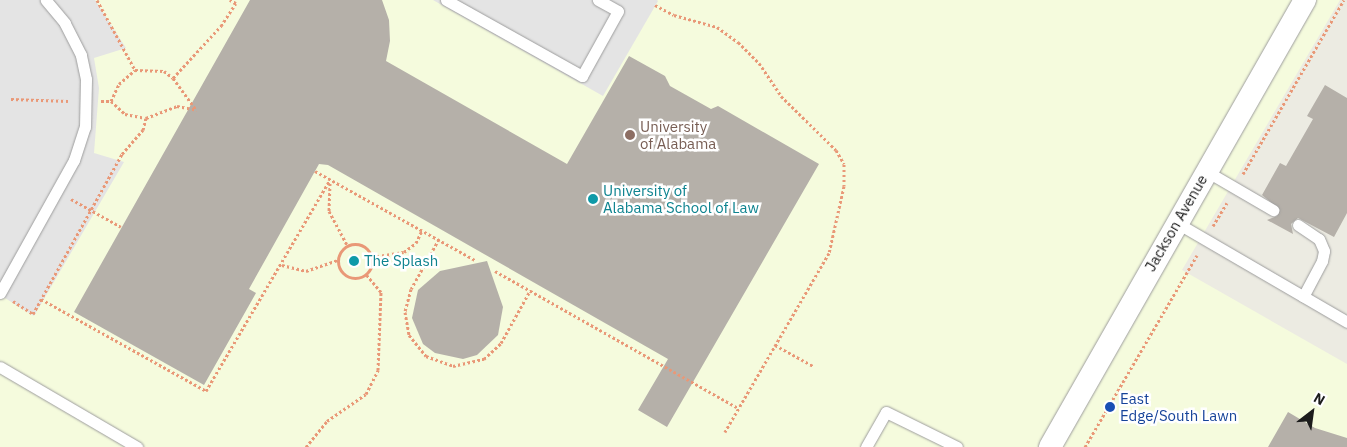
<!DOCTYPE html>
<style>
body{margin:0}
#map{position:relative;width:1347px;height:447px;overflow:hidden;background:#ecebe2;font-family:"IBM Plex Sans",sans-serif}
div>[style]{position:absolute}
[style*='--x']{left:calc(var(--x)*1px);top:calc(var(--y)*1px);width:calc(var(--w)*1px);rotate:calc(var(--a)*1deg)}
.education>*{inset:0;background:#f5fbdd}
.parking>*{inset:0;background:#e4e4e4}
.building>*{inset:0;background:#b5b0a9}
.path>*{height:3px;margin-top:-1.5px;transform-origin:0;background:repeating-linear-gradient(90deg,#e99877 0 2.5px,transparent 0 5px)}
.path>.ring{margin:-1.5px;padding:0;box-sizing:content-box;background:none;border:3px solid #e99877;border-radius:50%}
.roads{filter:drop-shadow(0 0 1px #9d9d9d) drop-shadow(0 0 1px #9d9d9d)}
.lane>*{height:11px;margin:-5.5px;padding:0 5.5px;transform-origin:5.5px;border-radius:5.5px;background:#fff}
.street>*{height:22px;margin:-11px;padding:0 11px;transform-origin:11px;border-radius:11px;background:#fff}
.dots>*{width:14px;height:14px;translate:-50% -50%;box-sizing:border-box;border:2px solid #fff;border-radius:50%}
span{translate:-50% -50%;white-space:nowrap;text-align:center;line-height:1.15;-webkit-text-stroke:5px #fff;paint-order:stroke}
.education-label{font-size:15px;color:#785e54}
.left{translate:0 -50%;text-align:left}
.culture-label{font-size:15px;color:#0d838f}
.street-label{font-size:15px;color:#1c1c1c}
.transit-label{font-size:15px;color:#164399}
.north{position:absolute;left:1287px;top:387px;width:50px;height:50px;-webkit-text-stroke:4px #fff;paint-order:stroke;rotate:30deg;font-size:14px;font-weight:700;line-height:20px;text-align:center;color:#1c1c1c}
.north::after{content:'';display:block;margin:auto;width:18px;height:22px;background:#1c1c1c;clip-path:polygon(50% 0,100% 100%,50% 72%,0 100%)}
</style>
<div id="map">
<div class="education">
<i style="clip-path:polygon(0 0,1340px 0,1182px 270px,1347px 364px,1347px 447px,0 447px)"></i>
</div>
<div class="parking">
<i style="clip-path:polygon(0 0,95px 0,126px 48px,94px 58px,99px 88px,94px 153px,124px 162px,34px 316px,0 295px)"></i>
<i style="clip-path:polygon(433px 0,657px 0,658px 1px,603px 96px)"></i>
</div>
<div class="building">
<i style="clip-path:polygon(250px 0,382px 0,389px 20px,390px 41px,386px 61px,567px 164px,629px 56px,665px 76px,670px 86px,711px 109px,718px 106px,819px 164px,667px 427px,638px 410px,668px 359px,328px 165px,319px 164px,249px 289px,256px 293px,204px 385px,74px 312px)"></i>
<i style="clip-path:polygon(1325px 85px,1347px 98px,1347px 213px,1334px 237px,1298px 218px,1291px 224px,1293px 234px,1267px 220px,1277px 216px,1280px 210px,1262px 195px,1280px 163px,1286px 166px,1313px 119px,1307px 116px)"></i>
<i style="clip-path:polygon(487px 261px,503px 307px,498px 335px,477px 355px,463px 359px,435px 353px,423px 344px,412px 318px,418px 290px,440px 271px)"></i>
<i style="clip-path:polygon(1288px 412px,1315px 428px,1347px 438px,1347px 447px,1268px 447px)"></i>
</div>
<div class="path">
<i style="--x:97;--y:0;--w:80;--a:61.5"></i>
<i style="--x:135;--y:70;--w:29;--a:2"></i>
<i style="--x:164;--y:71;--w:11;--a:38"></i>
<i style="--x:173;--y:78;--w:71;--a:-47.3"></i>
<i style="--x:221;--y:26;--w:27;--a:-57"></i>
<i style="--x:236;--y:3;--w:7;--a:-153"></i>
<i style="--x:655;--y:5;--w:21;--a:28"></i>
<i style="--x:674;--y:15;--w:45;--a:15.6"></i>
<i style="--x:717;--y:27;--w:26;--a:36"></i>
<i style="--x:738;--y:42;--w:30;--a:45"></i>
<i style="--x:759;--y:63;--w:40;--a:56"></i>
<i style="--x:781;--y:96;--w:77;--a:44.5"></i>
<i style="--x:836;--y:150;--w:16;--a:60"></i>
<i style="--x:844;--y:164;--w:22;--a:90"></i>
<i style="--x:844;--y:186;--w:69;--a:102.6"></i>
<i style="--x:829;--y:253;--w:207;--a:120.2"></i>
<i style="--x:173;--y:78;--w:39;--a:54"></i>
<i style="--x:11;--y:99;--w:57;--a:2"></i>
<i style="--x:101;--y:101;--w:10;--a:0"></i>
<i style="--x:111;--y:101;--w:19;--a:43"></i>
<i style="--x:125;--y:114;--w:21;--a:11"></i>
<i style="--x:146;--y:118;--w:33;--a:-21"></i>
<i style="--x:177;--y:106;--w:20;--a:11"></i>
<i style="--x:111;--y:101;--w:19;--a:-65"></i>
<i style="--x:119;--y:84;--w:21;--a:-41"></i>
<i style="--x:315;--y:171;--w:183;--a:29.1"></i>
<i style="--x:1243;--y:174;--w:201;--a:-59.9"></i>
<i style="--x:330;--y:183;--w:28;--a:92"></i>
<i style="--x:329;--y:211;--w:40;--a:62"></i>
<i style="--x:71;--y:199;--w:57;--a:29.2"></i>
<i style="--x:1213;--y:226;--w:27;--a:-59"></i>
<i style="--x:439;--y:239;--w:57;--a:119.2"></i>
<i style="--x:411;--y:289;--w:24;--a:105"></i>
<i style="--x:405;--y:312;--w:23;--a:80"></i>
<i style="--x:409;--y:335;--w:27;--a:51"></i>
<i style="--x:426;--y:356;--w:29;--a:20"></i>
<i style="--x:453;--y:366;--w:32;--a:-13"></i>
<i style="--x:484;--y:359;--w:23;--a:-43"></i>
<i style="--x:501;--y:343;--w:60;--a:-60.9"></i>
<i class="ring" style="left:338px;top:244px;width:31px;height:31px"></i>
<i style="--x:372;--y:257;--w:32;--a:-9"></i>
<i style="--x:404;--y:252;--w:15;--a:-37"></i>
<i style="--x:416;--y:243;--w:14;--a:-65"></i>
<i style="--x:282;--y:265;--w:25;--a:14"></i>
<i style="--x:306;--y:271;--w:34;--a:-19"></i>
<i style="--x:495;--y:271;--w:279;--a:29.4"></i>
<i style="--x:41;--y:299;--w:189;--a:29.1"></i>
<i style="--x:206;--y:391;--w:245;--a:-59.6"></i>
<i style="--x:13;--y:301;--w:24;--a:33"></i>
<i style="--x:33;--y:314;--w:183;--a:-60.9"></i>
<i style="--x:122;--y:154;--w:32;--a:-49"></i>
<i style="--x:143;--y:130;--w:12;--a:-76"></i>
<i style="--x:775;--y:345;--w:43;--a:28.9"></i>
<i style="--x:306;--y:447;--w:33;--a:-51"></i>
<i style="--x:327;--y:421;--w:47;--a:-34.7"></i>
<i style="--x:366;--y:394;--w:27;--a:-63"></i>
<i style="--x:378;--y:370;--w:78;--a:-87.8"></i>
<i style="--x:381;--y:292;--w:23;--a:-130"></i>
<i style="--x:1085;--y:447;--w:222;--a:-59.7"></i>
</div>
<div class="roads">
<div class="lane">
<i style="--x:446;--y:0;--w:156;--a:29.2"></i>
<i style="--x:582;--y:76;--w:74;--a:-61"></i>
<i style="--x:618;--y:11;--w:23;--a:-151"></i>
<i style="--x:1206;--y:171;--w:78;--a:30.2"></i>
<i style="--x:1177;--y:223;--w:197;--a:30.2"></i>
<i style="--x:1298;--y:225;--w:25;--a:34"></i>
<i style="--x:1319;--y:239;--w:13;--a:67"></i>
<i style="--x:1324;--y:251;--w:10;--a:101"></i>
<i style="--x:1322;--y:261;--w:40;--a:118"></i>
<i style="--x:0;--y:293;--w:152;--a:-60.9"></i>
<i style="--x:74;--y:160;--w:35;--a:-72"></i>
<i style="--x:85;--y:127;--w:48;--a:-88.8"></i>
<i style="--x:86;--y:79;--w:25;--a:-102"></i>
<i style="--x:81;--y:55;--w:36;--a:-117"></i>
<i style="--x:65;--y:23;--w:30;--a:-130"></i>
<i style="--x:0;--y:367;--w:159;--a:30.3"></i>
<i style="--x:866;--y:447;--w:40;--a:-60.3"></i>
<i style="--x:886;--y:412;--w:79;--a:26.2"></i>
</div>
<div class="street">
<i style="--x:1050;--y:447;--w:515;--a:-60.3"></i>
</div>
</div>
<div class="dots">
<i style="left:630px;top:135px;background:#8d6e63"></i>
<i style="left:593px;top:199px;background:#0f9aa8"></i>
<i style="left:354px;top:261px;background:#0f9aa8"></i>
<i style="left:1110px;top:407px;background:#1a4fb4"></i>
</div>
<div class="education-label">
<span class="left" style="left:640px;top:135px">University<br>of Alabama</span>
</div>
<div class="culture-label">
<span class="left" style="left:603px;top:199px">University of<br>Alabama School of Law</span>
<span class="left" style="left:364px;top:261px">The Splash</span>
</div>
<div class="street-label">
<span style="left:1176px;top:223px;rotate:-60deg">Jackson Avenue</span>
</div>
<div class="transit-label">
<span class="left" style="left:1120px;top:407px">East<br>Edge/South Lawn</span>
</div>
<div class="north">N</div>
</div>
